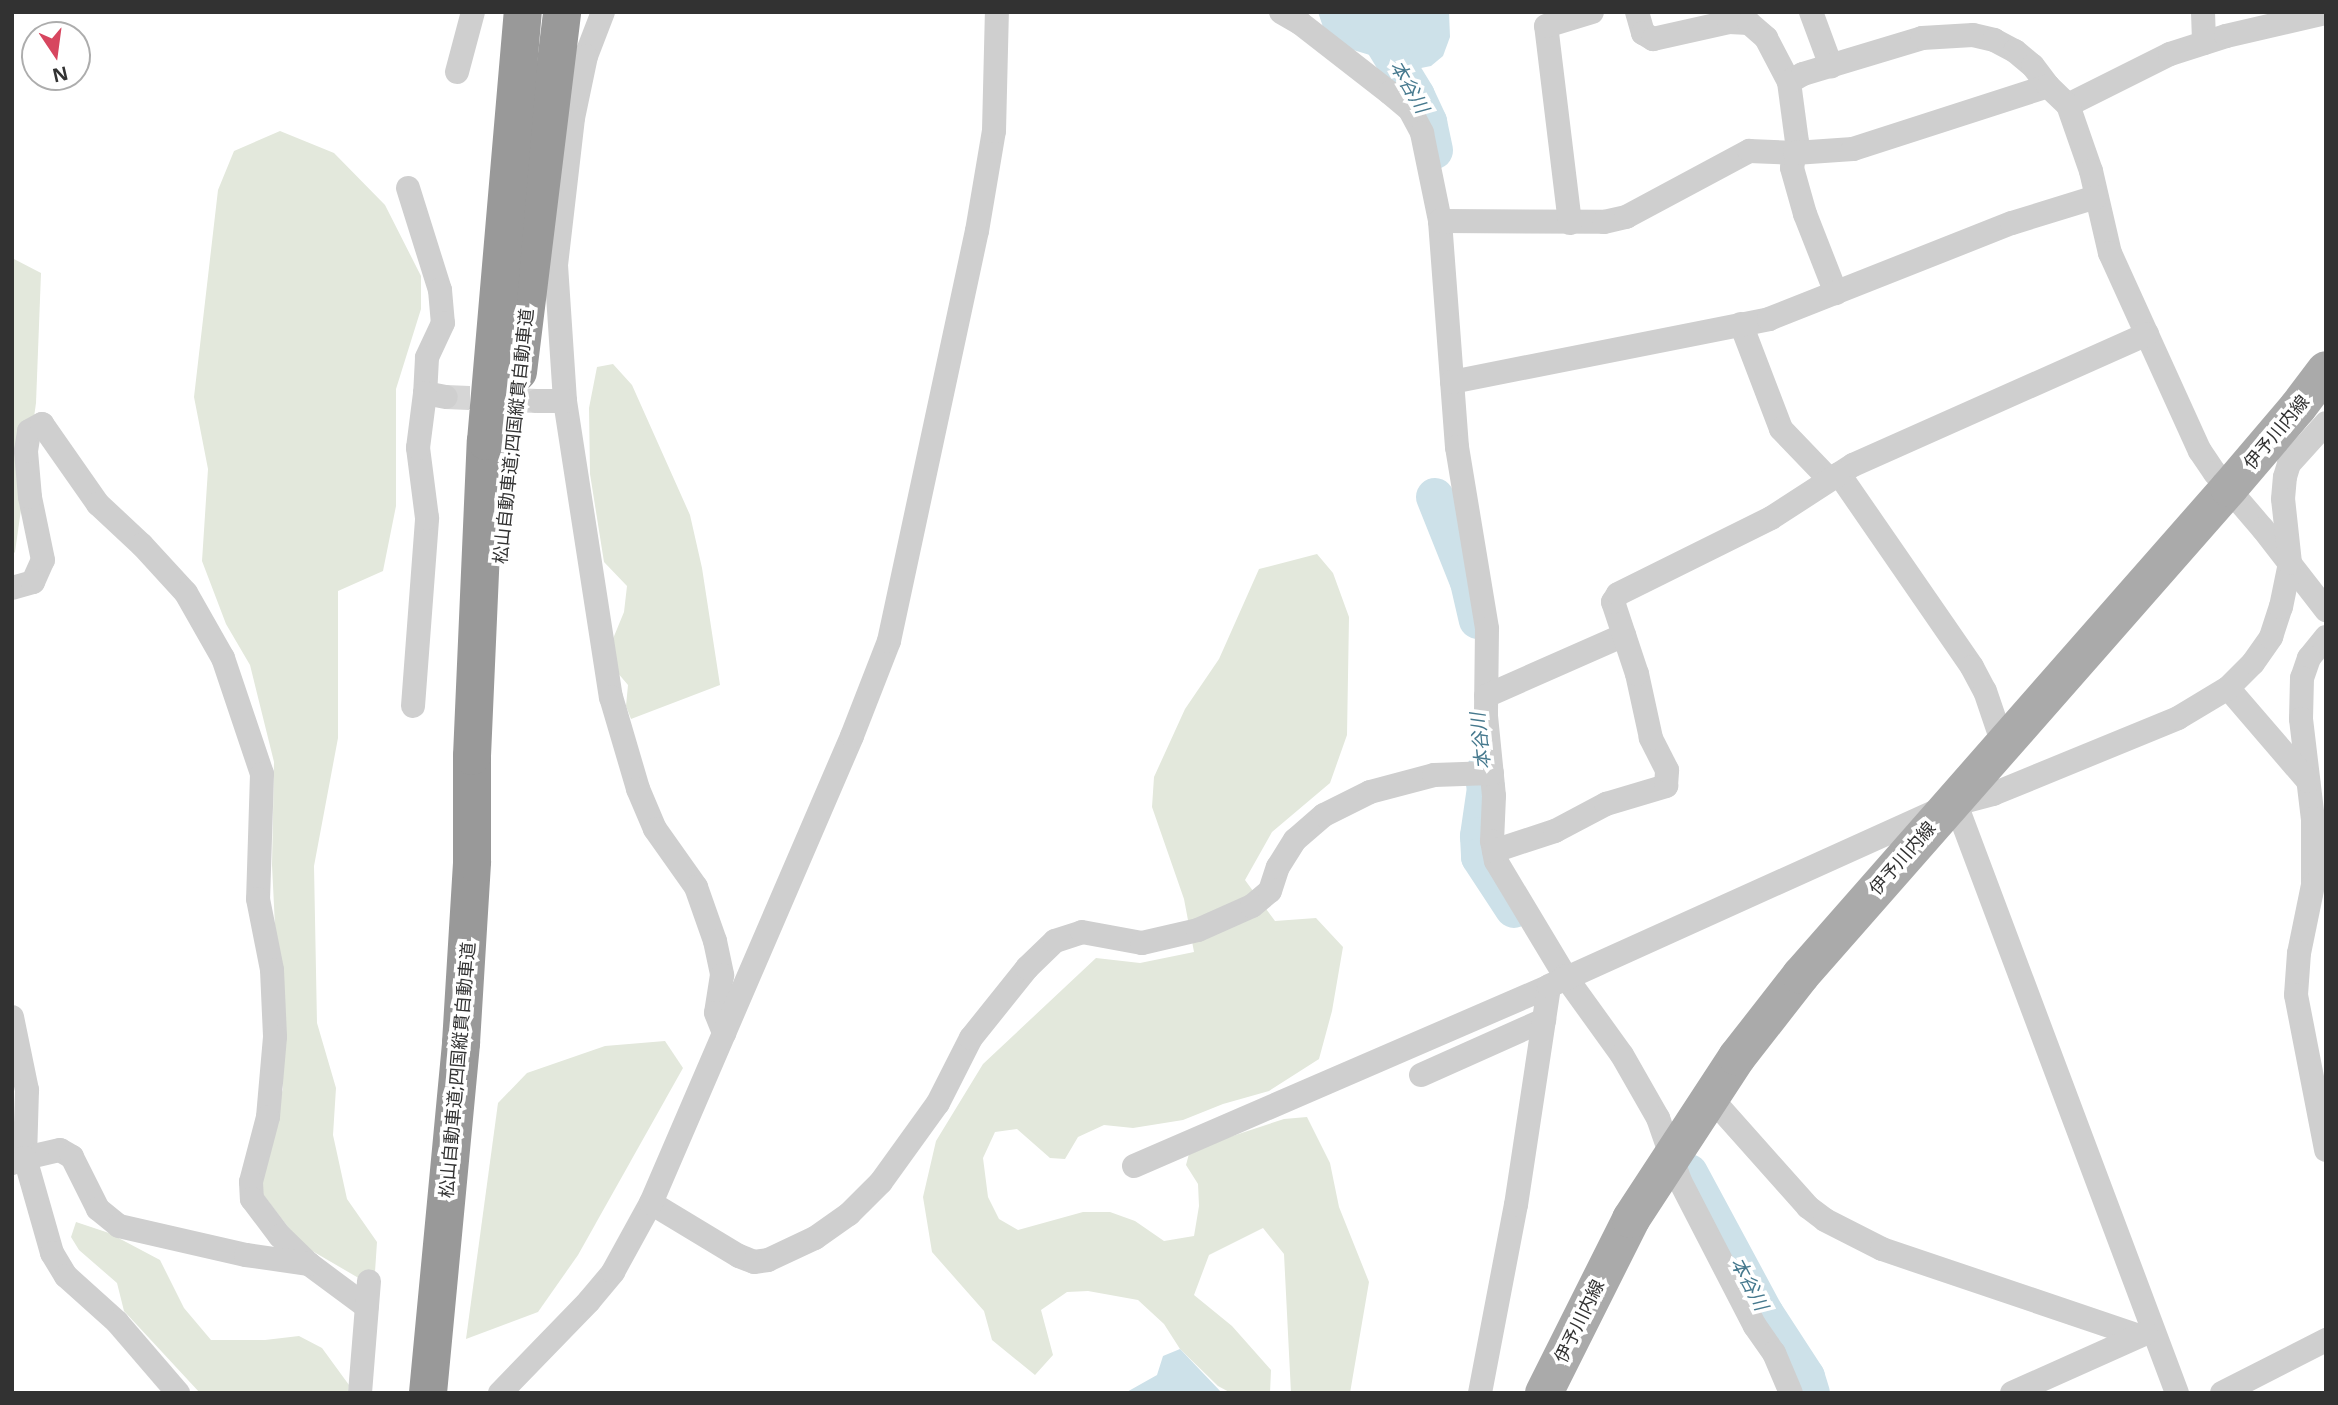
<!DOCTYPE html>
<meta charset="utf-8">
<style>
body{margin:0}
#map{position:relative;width:2338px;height:1405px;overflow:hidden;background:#fff;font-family:"Noto Sans","Noto Sans JP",sans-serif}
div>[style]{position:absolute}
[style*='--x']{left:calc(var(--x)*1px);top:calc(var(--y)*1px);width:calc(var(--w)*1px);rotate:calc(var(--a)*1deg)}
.green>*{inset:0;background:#e3e8dc}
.water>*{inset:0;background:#cde1e9}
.river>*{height:38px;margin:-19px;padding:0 19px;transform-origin:19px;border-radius:19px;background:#cde1e9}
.street-tunnel>*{height:24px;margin-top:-12px;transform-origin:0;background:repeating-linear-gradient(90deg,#d6d6d6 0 24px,transparent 0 36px)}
.street>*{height:24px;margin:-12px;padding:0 12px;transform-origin:12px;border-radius:12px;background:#cfcfcf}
.primary>*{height:38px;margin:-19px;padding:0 19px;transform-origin:19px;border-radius:19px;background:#aaa}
.highway>*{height:38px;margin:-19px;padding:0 19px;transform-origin:19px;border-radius:19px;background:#999}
span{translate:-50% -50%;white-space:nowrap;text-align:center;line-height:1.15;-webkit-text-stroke:7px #fff;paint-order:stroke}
.street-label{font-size:18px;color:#323232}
.water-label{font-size:19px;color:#46798e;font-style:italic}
.frame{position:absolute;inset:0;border:14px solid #323232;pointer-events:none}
.north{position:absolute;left:21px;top:21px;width:70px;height:70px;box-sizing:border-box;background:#fff;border:2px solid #adadad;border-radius:50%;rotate:167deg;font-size:19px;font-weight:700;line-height:28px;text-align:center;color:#323232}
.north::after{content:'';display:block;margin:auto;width:24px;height:32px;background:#d7465f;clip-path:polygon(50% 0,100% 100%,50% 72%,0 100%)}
</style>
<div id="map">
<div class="green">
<i style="clip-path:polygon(280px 131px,334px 153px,385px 205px,421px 276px,421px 309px,396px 389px,396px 506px,383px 571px,338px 591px,338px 738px,314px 866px,317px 1023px,336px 1088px,333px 1135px,347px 1199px,377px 1242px,374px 1287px,302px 1245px,262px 1193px,266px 1143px,283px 1089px,272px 865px,274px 762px,250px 665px,226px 624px,202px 561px,208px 469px,194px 397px,218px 190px,234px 151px)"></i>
<i style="clip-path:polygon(12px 258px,41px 273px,36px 403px,15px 552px,12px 555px)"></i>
<i style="clip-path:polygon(613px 364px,632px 385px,690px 515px,702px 568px,720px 685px,631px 719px,626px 706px,628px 685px,611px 665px,610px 646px,624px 612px,627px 586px,604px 562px,590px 474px,589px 408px,597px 367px)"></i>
<i style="clip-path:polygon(1317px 554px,1333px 573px,1349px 617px,1347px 735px,1330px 783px,1272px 832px,1245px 880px,1275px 921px,1316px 918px,1343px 947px,1332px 1011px,1319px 1059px,1269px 1091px,1223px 1104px,1183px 1120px,1133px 1128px,1104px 1125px,1078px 1137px,1065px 1159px,1050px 1158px,1017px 1129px,995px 1132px,983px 1158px,988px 1197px,999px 1219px,1018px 1230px,1083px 1212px,1110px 1212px,1135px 1221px,1164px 1241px,1194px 1236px,1199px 1206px,1198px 1184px,1186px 1165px,1190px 1150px,1284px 1119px,1307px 1117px,1330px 1163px,1339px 1207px,1369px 1282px,1350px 1393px,1291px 1393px,1284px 1254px,1263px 1228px,1209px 1255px,1194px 1295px,1232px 1326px,1271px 1370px,1270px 1393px,1231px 1393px,1218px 1386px,1180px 1349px,1164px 1324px,1138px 1300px,1088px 1291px,1067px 1292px,1041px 1310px,1053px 1355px,1035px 1375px,992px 1340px,984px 1311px,932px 1252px,923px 1197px,936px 1141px,983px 1064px,1096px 958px,1140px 963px,1194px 952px,1184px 899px,1152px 807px,1154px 777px,1185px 709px,1219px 659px,1259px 569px)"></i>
<i style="clip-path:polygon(665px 1041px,683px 1068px,578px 1255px,538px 1312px,466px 1339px,498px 1103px,527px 1073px,605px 1046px)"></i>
<i style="clip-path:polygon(76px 1222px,109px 1233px,160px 1260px,184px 1308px,211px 1340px,265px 1340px,299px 1336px,322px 1348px,349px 1385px,348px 1393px,200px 1393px,124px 1311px,117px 1283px,79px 1250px,71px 1237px)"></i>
</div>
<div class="water">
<i style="clip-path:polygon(1318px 12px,1449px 12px,1450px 37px,1443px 56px,1431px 66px,1416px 69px,1350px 49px,1323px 27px)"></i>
<i style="clip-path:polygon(1180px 1349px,1222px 1393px,1125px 1393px,1157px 1375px,1163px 1356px)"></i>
</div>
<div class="river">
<i style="--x:1365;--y:12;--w:98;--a:58.7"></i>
<i style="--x:1416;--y:96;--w:29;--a:65"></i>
<i style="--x:1428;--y:122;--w:29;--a:78"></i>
<i style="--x:1435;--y:497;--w:92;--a:68.2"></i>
<i style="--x:1469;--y:582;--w:39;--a:77"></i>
<i style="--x:1483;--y:774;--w:14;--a:78"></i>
<i style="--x:1486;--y:788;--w:49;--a:98.3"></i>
<i style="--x:1479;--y:836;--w:21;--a:87"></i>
<i style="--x:1480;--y:857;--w:62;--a:56.8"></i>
<i style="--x:1689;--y:1173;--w:160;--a:61.7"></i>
<i style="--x:1765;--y:1314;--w:75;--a:56.9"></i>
<i style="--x:1806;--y:1377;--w:17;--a:73"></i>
</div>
<div class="street-tunnel">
<i style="--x:446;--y:397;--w:91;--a:2.5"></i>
</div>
<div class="street">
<i style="--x:603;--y:12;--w:47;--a:111.1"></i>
<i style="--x:586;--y:56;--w:63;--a:101.8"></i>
<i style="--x:573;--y:118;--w:148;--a:96.6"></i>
<i style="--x:556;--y:265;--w:136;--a:86.2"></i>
<i style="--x:565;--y:401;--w:300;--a:81.2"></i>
<i style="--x:611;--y:697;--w:96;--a:73.6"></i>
<i style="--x:638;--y:789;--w:43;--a:67"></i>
<i style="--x:655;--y:829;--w:71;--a:54.7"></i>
<i style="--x:696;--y:887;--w:57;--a:70.6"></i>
<i style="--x:715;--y:941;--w:35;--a:78"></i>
<i style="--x:722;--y:975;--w:38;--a:99"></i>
<i style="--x:716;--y:1013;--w:22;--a:68"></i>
<i style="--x:1281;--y:12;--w:22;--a:30"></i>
<i style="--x:1300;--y:23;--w:114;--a:37.9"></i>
<i style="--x:1390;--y:93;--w:26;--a:40"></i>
<i style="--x:1410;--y:110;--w:26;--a:62"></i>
<i style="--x:1422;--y:133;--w:90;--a:78.4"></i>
<i style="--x:1440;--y:221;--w:227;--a:85.7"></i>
<i style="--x:1457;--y:447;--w:184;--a:80.6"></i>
<i style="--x:1487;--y:629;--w:87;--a:90.7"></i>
<i style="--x:1486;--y:716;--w:80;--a:84.3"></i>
<i style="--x:1494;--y:796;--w:45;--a:92.5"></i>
<i style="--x:1492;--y:841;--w:20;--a:79"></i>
<i style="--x:1496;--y:861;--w:134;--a:59"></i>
<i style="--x:1565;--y:976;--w:97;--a:54.2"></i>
<i style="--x:1622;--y:1055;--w:73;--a:60.3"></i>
<i style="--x:1658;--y:1118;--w:67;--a:70.8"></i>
<i style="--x:1680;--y:1181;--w:163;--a:62.7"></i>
<i style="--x:1755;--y:1326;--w:33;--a:55"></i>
<i style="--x:1774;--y:1353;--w:43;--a:67"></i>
<i style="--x:1637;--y:12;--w:22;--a:74"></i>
<i style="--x:1643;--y:33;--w:12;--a:31"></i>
<i style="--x:1653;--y:39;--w:78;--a:-12.6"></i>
<i style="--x:1729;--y:22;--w:20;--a:3"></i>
<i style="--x:1749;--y:23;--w:23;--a:41"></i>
<i style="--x:1766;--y:38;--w:50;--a:62.4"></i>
<i style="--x:1789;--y:82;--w:61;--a:82.4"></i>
<i style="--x:1797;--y:142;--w:26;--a:101"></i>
<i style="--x:1792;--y:168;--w:48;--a:74.2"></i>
<i style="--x:1805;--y:214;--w:85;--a:68.6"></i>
<i style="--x:1811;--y:12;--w:58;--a:69.7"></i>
<i style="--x:2203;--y:12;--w:31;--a:88"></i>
<i style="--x:457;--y:72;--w:62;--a:-75.1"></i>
<i style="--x:1789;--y:82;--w:16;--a:-30"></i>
<i style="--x:1803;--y:74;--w:124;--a:-16.8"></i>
<i style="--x:1922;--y:38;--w:51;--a:-3.4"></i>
<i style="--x:1973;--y:35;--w:22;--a:13"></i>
<i style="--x:1994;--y:40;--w:24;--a:28"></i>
<i style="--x:2015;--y:51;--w:23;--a:40"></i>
<i style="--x:2033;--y:66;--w:25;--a:53"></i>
<i style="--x:2068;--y:105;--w:114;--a:-26.6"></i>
<i style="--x:2170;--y:54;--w:59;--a:-17.8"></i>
<i style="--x:2226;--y:36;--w:103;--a:-13"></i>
<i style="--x:408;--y:188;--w:107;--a:72.6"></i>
<i style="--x:440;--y:290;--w:33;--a:85"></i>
<i style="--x:443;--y:323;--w:38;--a:115"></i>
<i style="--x:427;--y:358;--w:35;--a:93"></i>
<i style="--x:425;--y:393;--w:21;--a:11"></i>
<i style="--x:1440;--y:221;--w:164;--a:0.3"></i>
<i style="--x:1604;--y:222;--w:23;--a:-13"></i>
<i style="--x:1626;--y:217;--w:140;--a:-28.2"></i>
<i style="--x:1749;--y:151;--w:46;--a:2.5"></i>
<i style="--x:1795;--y:153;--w:58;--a:-3.9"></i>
<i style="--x:1853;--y:149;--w:205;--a:-17.9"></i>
<i style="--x:2048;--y:86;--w:28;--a:44"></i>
<i style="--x:2068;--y:105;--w:70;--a:70.8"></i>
<i style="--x:2091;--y:171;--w:84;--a:77"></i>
<i style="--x:2110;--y:253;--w:217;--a:65.6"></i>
<i style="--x:2200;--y:451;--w:27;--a:56"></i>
<i style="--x:2215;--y:473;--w:74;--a:49.4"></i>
<i style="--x:2263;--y:529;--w:103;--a:52.1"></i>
<i style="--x:1570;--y:223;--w:198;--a:-96.9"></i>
<i style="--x:1546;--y:26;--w:48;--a:-16.9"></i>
<i style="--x:1741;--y:324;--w:112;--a:69.1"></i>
<i style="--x:1781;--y:429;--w:69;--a:46.2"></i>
<i style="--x:1452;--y:382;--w:323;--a:-11.2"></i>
<i style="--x:1769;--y:319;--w:261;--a:-21.6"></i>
<i style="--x:2012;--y:223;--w:88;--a:-17.2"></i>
<i style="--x:537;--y:401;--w:28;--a:0"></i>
<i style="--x:1839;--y:474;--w:234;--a:55.4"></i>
<i style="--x:1972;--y:667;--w:27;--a:62"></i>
<i style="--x:1985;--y:691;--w:56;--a:71.2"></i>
<i style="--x:12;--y:588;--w:22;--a:-16"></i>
<i style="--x:33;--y:582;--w:24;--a:-66"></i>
<i style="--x:43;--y:560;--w:64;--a:-101.7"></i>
<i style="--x:30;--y:497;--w:46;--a:-95"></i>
<i style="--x:26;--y:451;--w:20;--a:-81"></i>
<i style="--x:29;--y:431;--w:15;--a:-28"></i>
<i style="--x:42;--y:424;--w:98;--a:55"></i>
<i style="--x:98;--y:504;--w:60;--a:43"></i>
<i style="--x:142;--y:545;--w:65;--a:47.5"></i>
<i style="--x:186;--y:593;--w:75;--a:60.4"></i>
<i style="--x:223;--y:658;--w:122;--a:71.4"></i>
<i style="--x:262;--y:774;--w:125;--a:91.8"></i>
<i style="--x:258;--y:899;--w:72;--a:78.8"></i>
<i style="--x:272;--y:970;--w:67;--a:87.4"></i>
<i style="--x:275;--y:1037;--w:80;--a:95"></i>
<i style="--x:268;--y:1117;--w:67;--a:104.7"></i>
<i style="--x:251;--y:1182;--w:17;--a:87"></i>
<i style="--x:252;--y:1199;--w:46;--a:52.9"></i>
<i style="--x:280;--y:1236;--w:40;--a:44"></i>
<i style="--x:309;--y:1264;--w:72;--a:36.6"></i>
<i style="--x:2326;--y:637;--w:27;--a:129"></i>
<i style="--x:2309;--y:658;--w:21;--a:109"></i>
<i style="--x:2302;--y:678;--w:41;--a:91.4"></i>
<i style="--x:2301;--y:719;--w:101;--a:83.2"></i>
<i style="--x:2313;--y:819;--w:66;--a:90"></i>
<i style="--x:2313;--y:885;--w:69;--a:101.6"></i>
<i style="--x:2299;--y:953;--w:42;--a:94.1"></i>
<i style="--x:2296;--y:995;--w:158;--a:79"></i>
<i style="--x:2228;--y:688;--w:123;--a:49.3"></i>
<i style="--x:1486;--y:696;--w:151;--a:-23.8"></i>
<i style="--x:413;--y:706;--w:189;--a:-85.7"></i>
<i style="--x:427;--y:518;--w:71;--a:-97.3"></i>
<i style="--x:418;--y:448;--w:55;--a:-82.7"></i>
<i style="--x:1948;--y:806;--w:15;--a:37"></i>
<i style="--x:1960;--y:815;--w:617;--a:69.42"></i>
<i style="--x:1494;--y:851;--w:64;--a:-18.2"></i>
<i style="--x:1555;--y:831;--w:58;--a:-27.9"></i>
<i style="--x:1606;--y:804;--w:63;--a:-16.7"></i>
<i style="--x:1666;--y:786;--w:16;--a:-86"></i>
<i style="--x:1667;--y:770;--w:36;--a:-117"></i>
<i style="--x:1651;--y:738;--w:66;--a:-102.3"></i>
<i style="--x:1637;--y:674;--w:76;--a:-108.4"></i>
<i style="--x:1613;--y:602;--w:9;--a:-58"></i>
<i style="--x:1618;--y:594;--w:171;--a:-26.4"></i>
<i style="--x:1771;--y:518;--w:98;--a:-32.9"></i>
<i style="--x:1853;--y:465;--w:322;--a:-24"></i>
<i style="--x:12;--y:1017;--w:75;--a:78.4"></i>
<i style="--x:27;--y:1090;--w:68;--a:91.7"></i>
<i style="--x:25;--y:1158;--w:36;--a:-13"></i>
<i style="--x:60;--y:1150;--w:14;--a:30"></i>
<i style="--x:72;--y:1157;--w:58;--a:63.4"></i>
<i style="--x:98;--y:1209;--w:27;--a:39"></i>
<i style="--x:119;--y:1226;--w:130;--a:12.9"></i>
<i style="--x:246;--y:1255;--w:64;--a:8.1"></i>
<i style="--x:1421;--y:1075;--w:135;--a:-24.1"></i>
<i style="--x:1711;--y:1098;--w:146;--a:48.3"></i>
<i style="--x:1808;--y:1207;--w:21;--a:37"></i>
<i style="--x:1825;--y:1220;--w:64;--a:27"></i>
<i style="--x:1882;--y:1249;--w:271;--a:18.7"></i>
<i style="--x:12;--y:1163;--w:14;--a:-21"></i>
<i style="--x:25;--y:1158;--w:99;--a:74.1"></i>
<i style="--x:52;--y:1253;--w:27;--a:59"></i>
<i style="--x:66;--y:1276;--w:69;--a:42"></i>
<i style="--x:117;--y:1322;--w:94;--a:49.3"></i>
<i style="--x:1134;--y:1166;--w:452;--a:-23.4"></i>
<i style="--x:651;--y:1203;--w:103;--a:31.1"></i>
<i style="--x:739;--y:1256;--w:16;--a:22"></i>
<i style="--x:754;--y:1262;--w:14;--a:-8"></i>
<i style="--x:768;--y:1260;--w:52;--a:-25.1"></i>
<i style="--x:815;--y:1238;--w:42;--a:-35.2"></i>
<i style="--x:849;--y:1214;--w:45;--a:-45"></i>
<i style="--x:881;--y:1182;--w:97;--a:-54.2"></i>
<i style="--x:938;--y:1103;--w:73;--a:-63.1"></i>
<i style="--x:971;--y:1038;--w:90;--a:-51.3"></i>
<i style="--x:1027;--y:968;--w:39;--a:-44"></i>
<i style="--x:1055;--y:941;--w:28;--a:-18"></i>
<i style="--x:1082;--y:932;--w:61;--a:10.4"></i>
<i style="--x:1142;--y:943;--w:57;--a:-13.1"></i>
<i style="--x:1198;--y:930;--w:59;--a:-24"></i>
<i style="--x:1252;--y:906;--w:23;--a:-40"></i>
<i style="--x:1270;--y:891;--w:25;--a:-72"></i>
<i style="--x:1278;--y:867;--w:32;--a:-58"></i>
<i style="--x:1295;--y:840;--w:38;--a:-41"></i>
<i style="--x:1324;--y:815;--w:51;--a:-26.6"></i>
<i style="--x:1370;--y:792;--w:66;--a:-14.9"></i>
<i style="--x:1434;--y:775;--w:58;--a:-2"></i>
<i style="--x:360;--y:1393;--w:112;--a:-85.4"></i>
<i style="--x:500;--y:1393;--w:128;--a:-45.9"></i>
<i style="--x:589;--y:1301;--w:38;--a:-50"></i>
<i style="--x:613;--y:1272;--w:79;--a:-61.2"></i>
<i style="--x:651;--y:1203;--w:508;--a:-66.71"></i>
<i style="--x:852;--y:736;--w:102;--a:-68.7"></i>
<i style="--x:889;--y:641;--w:419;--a:-77.9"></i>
<i style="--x:977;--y:231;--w:101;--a:-80.4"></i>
<i style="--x:994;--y:131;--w:119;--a:-88.6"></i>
<i style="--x:1480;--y:1393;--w:191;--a:-79.2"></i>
<i style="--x:1516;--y:1205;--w:221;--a:-81.4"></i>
<i style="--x:1549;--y:986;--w:438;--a:-24.3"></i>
<i style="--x:1948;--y:806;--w:47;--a:-14.9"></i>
<i style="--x:1993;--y:794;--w:200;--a:-22.3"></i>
<i style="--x:2178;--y:718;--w:58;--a:-31"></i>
<i style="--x:2228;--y:688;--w:35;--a:-45"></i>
<i style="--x:2253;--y:663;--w:32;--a:-55"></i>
<i style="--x:2271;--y:637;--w:32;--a:-72"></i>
<i style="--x:2281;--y:607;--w:45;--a:-78.4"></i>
<i style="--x:2290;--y:563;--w:64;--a:-96.2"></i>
<i style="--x:2283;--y:499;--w:22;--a:-85"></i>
<i style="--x:2285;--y:477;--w:14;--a:-73"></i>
<i style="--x:2289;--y:464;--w:55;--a:-47.9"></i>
<i style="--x:2012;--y:1393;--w:147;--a:-24.1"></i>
<i style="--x:2222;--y:1393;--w:117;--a:-27"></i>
</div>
<div class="primary">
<i style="--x:1544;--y:1393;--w:195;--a:-63.4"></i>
<i style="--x:1631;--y:1219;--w:194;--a:-56.8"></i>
<i style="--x:1737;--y:1057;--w:104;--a:-52"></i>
<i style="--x:1801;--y:975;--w:648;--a:-48.69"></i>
<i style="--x:2229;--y:488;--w:106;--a:-49.6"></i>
<i style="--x:2298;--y:407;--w:46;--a:-52.9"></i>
</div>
<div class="highway">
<i style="--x:518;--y:372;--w:363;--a:-83"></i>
<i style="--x:428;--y:1393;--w:352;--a:-84.6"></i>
<i style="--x:461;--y:1043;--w:182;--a:-86.5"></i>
<i style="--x:472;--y:861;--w:105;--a:-90"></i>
<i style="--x:472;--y:756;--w:315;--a:-87.5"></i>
<i style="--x:486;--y:441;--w:431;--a:-85.1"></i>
</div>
<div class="street-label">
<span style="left:2276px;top:432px;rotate:-50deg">伊予川内線</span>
<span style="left:513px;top:436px;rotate:-84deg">松山自動車道;四国縦貫自動車道</span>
<span style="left:1902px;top:858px;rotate:-49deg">伊予川内線</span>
<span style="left:457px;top:1070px;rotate:-85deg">松山自動車道;四国縦貫自動車道</span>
<span style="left:1579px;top:1321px;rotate:-64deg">伊予川内線</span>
</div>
<div class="water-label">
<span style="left:1409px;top:87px;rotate:60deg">本谷川</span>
<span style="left:1481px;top:741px;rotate:-96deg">本谷川</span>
<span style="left:1749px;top:1284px;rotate:62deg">本谷川</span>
</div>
<div class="frame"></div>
<div class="north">N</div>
</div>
